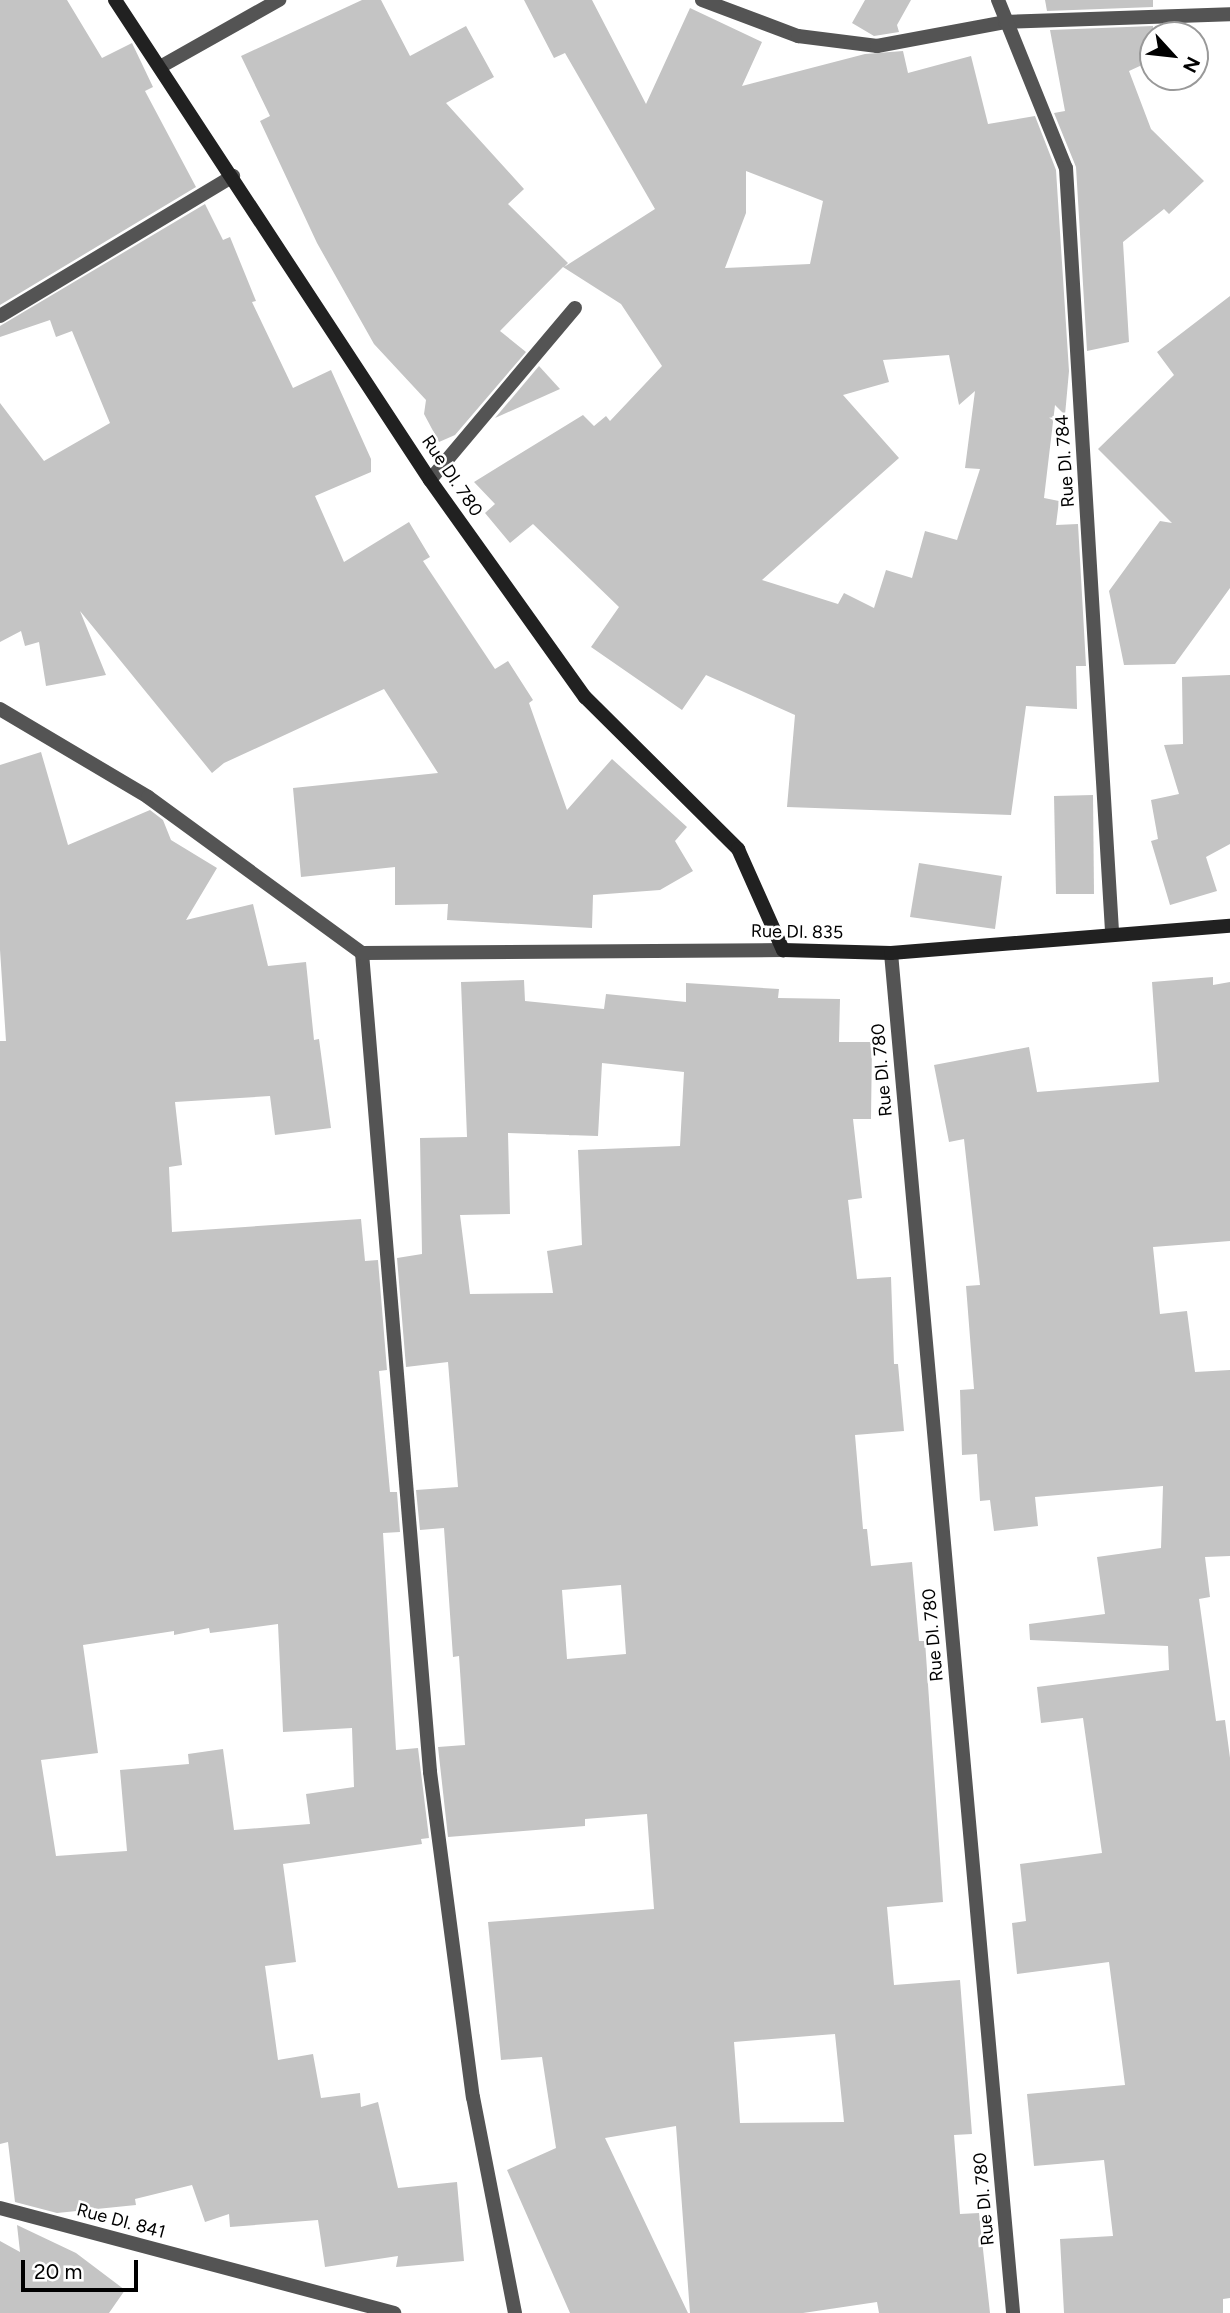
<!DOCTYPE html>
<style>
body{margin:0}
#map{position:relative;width:1230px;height:2313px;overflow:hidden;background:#fff;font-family:Figtree,sans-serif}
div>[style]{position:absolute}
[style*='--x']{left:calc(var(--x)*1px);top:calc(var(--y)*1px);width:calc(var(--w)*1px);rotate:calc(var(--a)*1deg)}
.building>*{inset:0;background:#c4c4c4}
.street>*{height:14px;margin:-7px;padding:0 7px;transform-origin:7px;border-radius:7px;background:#545454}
.secondary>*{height:14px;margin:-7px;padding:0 7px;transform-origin:7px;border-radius:7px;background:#212121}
span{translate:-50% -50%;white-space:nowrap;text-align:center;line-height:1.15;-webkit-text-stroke:5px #fff;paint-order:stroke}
.street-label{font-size:18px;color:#000}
.north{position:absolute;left:1139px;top:21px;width:70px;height:70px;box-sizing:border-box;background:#fff;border:2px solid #999;border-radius:50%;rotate:117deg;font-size:19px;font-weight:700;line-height:28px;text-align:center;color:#000}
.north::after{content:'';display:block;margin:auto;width:24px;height:32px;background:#000;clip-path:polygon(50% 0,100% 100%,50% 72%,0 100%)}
.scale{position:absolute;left:21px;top:2260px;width:117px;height:32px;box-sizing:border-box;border:4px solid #000;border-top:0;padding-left:9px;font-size:21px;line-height:24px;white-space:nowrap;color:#000;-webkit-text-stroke:5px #fff;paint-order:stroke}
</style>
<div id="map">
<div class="building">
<i style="clip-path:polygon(0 0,67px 0,102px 58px,132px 43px,153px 87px,145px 91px,196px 187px,0 305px)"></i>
<i style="clip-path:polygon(evenodd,362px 0,381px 0,410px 56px,466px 26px,494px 77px,446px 103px,524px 189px,508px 204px,568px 263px,564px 267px,655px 209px,565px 53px,554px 58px,524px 0,592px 0,646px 104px,690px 8px,762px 42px,742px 86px,865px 54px,903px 51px,908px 73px,971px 56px,988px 124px,1035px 116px,1056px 170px,1069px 371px,1065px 415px,1055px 405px,1044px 498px,1059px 501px,1056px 525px,1078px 524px,1086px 666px,1076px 666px,1077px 709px,1026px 706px,1011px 815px,787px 807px,795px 715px,706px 675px,682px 710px,591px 647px,619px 607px,533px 524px,510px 543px,485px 513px,495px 504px,474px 482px,583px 415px,594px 426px,606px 416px,610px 421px,662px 366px,621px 304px,563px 267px,500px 331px,526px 352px,455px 435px,439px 442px,424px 414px,426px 400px,374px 344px,317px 243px,260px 121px,270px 116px,241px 56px,362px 0,746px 171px,823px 201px,810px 264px,725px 268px,746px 213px,746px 171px,362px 0,949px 355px,959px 405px,975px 391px,965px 468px,980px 469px,957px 540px,925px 531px,912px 578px,886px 570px,874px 608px,844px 593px,838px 604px,762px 580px,899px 458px,843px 395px,889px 382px,883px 360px,949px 355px)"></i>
<i style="clip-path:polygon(865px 0,911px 0,897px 25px,899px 32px,874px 36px,852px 23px)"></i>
<i style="clip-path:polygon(1045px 0,1153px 0,1153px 7px,1047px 11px)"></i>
<i style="clip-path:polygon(1153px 26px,1153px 60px,1129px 71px,1151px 129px,1204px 181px,1169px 214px,1164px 209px,1123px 242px,1129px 342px,1087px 351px,1076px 167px,1054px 113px,1065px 111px,1050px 30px)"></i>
<i style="clip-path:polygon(205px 204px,223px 240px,230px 237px,256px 301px,252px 302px,293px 388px,331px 370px,371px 459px,371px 472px,315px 496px,344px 562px,409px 522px,430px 557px,423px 561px,495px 669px,508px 661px,533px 700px,529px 703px,567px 810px,612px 759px,687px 827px,675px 841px,693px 871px,660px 890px,593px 895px,592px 928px,447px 920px,448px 904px,395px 905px,395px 867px,301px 877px,293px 788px,438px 773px,384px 689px,224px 763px,212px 773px,80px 611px,106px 675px,46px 686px,39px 642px,25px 646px,21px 631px,0 642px,0 403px,44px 461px,110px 423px,72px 331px,56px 337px,50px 320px,0 337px,0 326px)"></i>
<i style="clip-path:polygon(1230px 296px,1230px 588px,1175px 664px,1124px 665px,1109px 591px,1160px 521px,1172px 523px,1098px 449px,1174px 375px,1157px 352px)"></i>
<i style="clip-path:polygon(539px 366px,560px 389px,495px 418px)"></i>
<i style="clip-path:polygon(1230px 675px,1230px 844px,1206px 857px,1217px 891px,1170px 905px,1151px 841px,1158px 839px,1151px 800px,1179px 794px,1164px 745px,1183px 744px,1182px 677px)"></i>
<i style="clip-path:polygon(evenodd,41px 752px,68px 845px,150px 810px,163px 820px,171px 840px,217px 868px,186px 920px,253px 904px,268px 966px,306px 962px,314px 1040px,319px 1039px,331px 1128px,275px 1135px,270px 1096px,175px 1102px,182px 1165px,169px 1167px,172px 1232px,361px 1219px,365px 1261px,378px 1260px,387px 1370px,379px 1371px,390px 1492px,397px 1492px,400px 1532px,383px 1533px,396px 1750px,418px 1748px,429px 1838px,421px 1839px,422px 1844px,283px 1864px,296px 1962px,265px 1966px,278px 2060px,313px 2054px,321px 2098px,360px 2093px,361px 2107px,378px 2102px,398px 2188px,457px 2182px,464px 2261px,396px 2267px,398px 2256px,325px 2267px,318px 2220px,230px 2227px,229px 2214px,205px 2222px,192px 2185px,135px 2199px,136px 2205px,57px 2213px,15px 2202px,8px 2142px,0 2144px,0 1041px,6px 1041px,0 950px,0 765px,41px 752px,278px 1624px,283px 1732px,352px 1728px,354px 1787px,306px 1794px,310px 1824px,234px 1830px,223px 1749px,188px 1754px,189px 1764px,120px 1770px,127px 1851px,56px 1856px,41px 1760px,98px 1753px,83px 1645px,174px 1631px,174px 1635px,209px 1628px,210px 1633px,278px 1624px)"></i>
<i style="clip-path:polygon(1093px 795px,1094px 894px,1056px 894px,1054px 796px)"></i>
<i style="clip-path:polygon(919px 863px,1002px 876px,995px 929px,910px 917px)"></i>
<i style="clip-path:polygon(1213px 977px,1213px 985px,1230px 982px,1230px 1241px,1153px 1247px,1160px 1314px,1187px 1311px,1195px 1372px,1230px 1370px,1230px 1556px,1205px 1557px,1210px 1597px,1199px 1599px,1216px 1721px,1225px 1720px,1230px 1758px,1230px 2298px,1223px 2299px,1223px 2313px,1064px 2313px,1060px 2239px,1113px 2236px,1104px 2160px,1034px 2166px,1027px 2094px,1125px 2085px,1109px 1962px,1017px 1974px,1012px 1923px,1026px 1921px,1020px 1864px,1102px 1853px,1083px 1718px,1041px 1723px,1037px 1687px,1169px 1670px,1168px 1646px,1030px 1640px,1029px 1624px,1105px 1614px,1097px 1557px,1161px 1548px,1163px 1486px,1035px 1497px,1038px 1526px,994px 1531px,990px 1500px,980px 1501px,977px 1454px,962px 1455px,960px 1390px,974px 1389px,966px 1286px,980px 1285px,964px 1139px,949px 1142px,934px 1065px,1029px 1047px,1037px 1092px,1159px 1082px,1152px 982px)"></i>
<i style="clip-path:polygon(evenodd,524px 980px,525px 1001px,604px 1009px,606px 994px,686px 1002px,686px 983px,779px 989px,778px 998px,840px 999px,839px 1042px,872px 1042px,871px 1119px,853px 1119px,862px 1198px,848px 1200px,857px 1279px,891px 1277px,894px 1364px,898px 1364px,904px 1431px,855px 1435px,863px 1529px,867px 1529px,871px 1566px,912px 1562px,919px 1641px,925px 1641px,943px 1902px,887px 1907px,894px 1985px,960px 1980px,972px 2134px,954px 2135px,960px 2214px,979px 2213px,990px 2313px,879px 2313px,877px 2302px,803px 2313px,690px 2313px,676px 2126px,605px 2138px,688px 2313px,570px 2313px,507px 2170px,556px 2148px,542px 2057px,501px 2060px,488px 1922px,654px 1909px,647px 1814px,585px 1819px,585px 1826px,448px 1837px,438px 1747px,465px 1745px,459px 1656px,453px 1657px,444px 1528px,420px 1530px,416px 1490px,458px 1487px,448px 1362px,406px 1367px,397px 1258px,422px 1254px,420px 1138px,467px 1137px,461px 982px,524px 980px,602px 1063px,684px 1072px,680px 1146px,578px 1150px,582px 1245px,547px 1251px,553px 1293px,470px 1294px,460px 1215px,510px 1214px,508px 1133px,598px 1136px,602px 1063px,524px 980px,621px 1585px,626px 1654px,567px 1659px,562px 1590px,621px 1585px,524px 980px,835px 2034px,844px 2122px,740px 2123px,734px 2042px,835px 2034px)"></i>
<i style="clip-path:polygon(17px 2225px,76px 2253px,125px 2290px,109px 2313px,0 2313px,0 2241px,20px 2252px)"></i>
</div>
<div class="street">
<i style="--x:702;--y:0;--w:103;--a:20.6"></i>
<i style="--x:798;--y:36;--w:80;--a:7.2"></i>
<i style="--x:877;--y:46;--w:130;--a:-10.6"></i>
<i style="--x:1005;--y:22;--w:225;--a:-2"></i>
<i style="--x:998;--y:0;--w:181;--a:68"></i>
<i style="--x:1066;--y:168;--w:765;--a:86.55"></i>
<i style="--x:160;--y:67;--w:137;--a:-29.4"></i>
<i style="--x:0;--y:316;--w:272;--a:-31"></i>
<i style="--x:430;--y:480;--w:225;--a:-49.9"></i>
<i style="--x:0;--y:709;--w:172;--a:30.7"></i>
<i style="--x:148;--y:797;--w:265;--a:36.1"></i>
<i style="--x:362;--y:953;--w:822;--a:85.25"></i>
<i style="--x:430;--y:1772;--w:328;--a:82.5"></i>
<i style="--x:473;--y:2097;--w:220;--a:79"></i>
<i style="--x:362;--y:953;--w:421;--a:-0.4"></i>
<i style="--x:891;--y:953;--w:1365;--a:84.87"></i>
<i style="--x:0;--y:2208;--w:408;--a:14.9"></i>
</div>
<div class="secondary">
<i style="--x:115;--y:0;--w:574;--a:56.73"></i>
<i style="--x:430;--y:480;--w:267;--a:54.5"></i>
<i style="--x:585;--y:697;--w:216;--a:44.8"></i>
<i style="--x:738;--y:849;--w:111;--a:66"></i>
<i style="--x:783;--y:950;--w:108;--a:1.6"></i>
<i style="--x:891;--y:953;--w:340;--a:-4.6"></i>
</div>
<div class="street-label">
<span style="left:1065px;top:461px;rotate:-94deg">Rue DI. 784</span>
<span style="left:452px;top:476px;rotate:56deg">Rue DI. 780</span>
<span style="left:797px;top:932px;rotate:1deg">Rue DI. 835</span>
<span style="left:882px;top:1070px;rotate:-95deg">Rue DI. 780</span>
<span style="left:933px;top:1635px;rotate:-95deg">Rue DI. 780</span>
<span style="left:984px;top:2199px;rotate:-95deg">Rue DI. 780</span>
<span style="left:121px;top:2221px;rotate:15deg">Rue DI. 841</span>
</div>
<div class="north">N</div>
<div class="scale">20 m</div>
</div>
